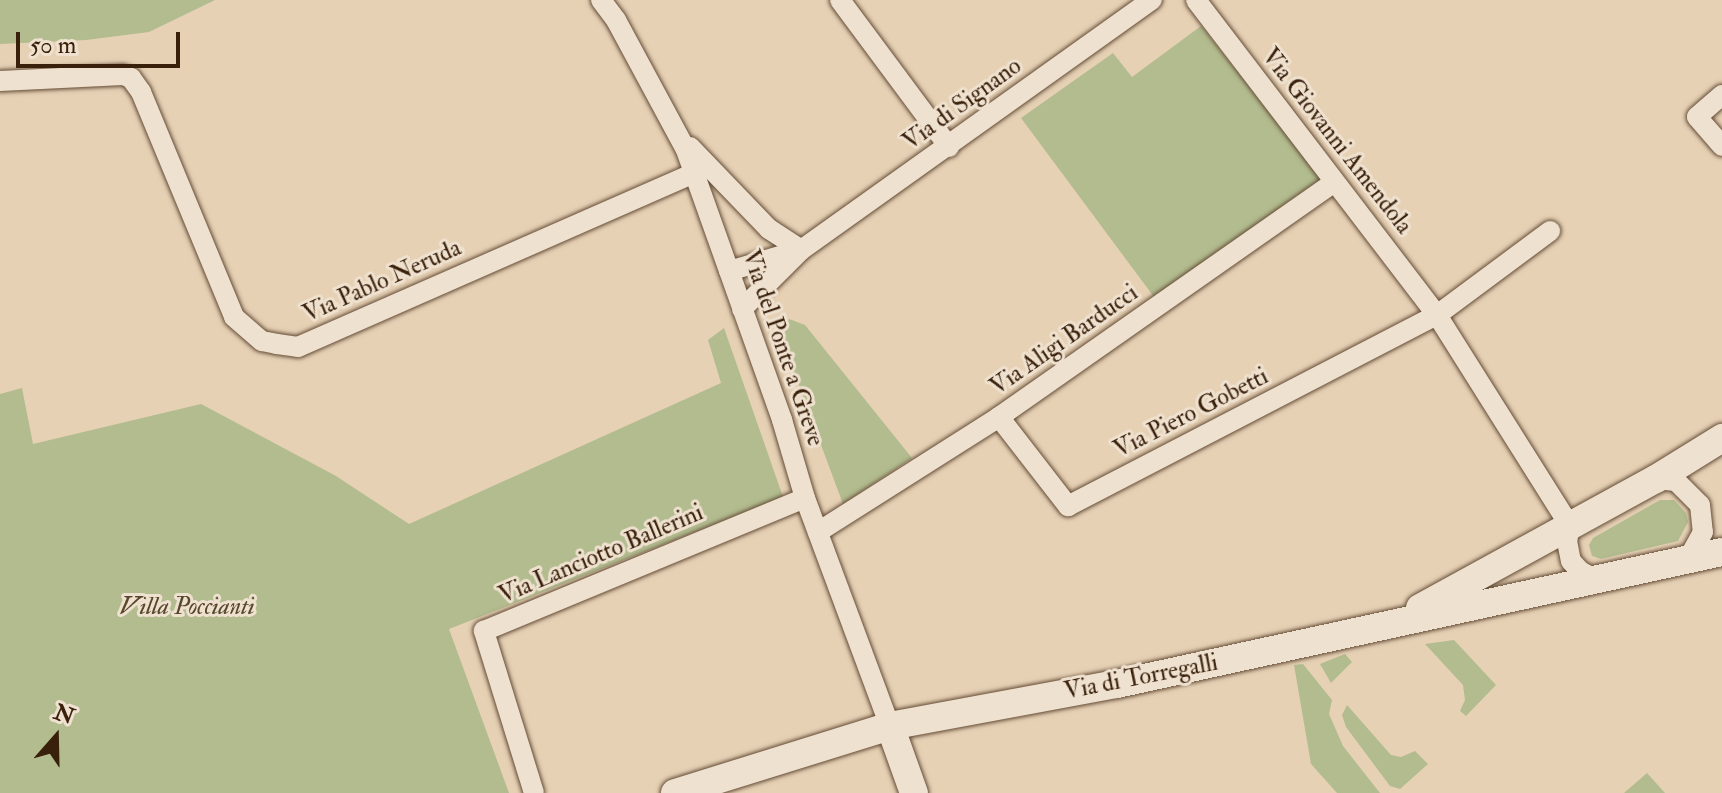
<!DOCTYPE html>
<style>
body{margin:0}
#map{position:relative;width:1722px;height:793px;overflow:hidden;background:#e6d1b5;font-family:"IM FELL Double Pica",serif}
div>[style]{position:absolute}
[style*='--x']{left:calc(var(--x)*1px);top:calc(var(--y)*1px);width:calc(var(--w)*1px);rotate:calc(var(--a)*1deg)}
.green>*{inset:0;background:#b2bc8f}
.roads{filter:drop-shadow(0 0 2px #644c36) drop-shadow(0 0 2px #644c36)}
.minor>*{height:20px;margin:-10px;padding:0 10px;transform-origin:10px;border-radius:10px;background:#efe1cf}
.secondary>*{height:28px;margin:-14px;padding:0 14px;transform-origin:14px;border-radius:14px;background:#efe1cf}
span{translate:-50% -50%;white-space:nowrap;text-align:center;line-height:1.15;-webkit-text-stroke:6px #efe1cf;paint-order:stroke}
.street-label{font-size:24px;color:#39200b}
.park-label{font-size:24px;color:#57472c;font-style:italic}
.north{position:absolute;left:16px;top:697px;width:80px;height:80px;-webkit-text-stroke:6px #efe1cf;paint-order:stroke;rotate:20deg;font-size:22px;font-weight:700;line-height:32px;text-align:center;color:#39200b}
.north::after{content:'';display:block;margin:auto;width:28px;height:36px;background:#39200b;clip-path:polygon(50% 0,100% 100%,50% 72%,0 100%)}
.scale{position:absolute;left:16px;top:32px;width:164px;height:36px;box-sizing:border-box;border:4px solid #39200b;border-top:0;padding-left:10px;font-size:24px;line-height:28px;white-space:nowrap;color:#39200b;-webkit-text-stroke:6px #efe1cf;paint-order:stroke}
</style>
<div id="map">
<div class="green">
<i style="clip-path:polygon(0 0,215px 0,149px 32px,86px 40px,0 44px)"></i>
<i style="clip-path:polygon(1201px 26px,1322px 178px,1154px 297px,1021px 118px,1113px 53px,1132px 77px)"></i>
<i style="clip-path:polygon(789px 319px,805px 325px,912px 458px,843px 504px,781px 337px,781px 325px)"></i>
<i style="clip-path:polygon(724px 328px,783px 497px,449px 629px,509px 793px,0 793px,0 394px,22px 388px,33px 444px,201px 404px,336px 476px,409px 524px,721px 383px,708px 340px)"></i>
<i style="clip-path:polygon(1660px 500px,1674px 500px,1686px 513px,1688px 522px,1678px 541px,1601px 559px,1592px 556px,1589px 545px,1593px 538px)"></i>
<i style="clip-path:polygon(1454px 640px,1496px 685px,1466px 716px,1460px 711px,1465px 700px,1463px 685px,1425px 644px)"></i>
<i style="clip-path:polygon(1345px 654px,1352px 662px,1331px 683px,1320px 664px)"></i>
<i style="clip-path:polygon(1303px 664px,1332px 700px,1329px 714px,1343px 746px,1380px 793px,1337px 793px,1311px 764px,1294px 665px)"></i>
<i style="clip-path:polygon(1347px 705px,1391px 755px,1401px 757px,1415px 751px,1428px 764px,1400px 789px,1390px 786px,1346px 727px,1342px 715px)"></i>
<i style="clip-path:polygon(1647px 773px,1665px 793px,1624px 793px)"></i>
</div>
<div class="roads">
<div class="minor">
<i style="--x:601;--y:0;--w:25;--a:53"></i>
<i style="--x:616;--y:20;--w:148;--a:61.7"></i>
<i style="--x:686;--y:150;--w:287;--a:70.4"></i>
<i style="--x:782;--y:420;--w:81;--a:73.6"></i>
<i style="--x:805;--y:498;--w:243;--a:69.6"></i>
<i style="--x:840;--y:0;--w:183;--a:53.4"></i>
<i style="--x:1196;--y:0;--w:397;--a:52.6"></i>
<i style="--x:1437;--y:315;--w:249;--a:57.8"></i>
<i style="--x:1570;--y:526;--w:15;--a:101"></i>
<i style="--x:1567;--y:541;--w:20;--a:79"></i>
<i style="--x:1571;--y:561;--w:13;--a:48"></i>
<i style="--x:1580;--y:571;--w:17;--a:28"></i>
<i style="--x:0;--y:81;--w:123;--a:-2.8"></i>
<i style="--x:123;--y:75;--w:9;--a:21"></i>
<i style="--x:131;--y:78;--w:17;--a:54"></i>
<i style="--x:141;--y:92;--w:243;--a:67.5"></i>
<i style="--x:234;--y:317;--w:37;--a:41"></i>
<i style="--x:262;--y:341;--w:15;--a:11"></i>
<i style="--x:277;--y:344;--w:21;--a:8"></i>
<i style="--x:298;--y:347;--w:433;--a:-23.7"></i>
<i style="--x:1722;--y:95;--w:33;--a:139"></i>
<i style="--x:1697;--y:117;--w:38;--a:49"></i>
<i style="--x:690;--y:147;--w:114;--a:46.1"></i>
<i style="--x:769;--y:229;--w:38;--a:33"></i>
<i style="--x:729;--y:271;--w:71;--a:-16.4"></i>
<i style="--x:742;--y:309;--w:83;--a:-45"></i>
<i style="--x:801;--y:250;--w:431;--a:-35.5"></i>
<i style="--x:999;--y:417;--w:113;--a:52.2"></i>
<i style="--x:1068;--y:506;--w:416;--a:-27.4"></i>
<i style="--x:1437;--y:315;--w:141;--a:-36.6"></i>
<i style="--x:1656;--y:479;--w:20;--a:6"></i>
<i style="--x:1676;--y:481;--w:34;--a:45"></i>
<i style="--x:1700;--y:505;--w:27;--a:84"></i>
<i style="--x:1703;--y:532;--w:31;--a:119"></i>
<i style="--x:818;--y:532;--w:214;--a:-32.4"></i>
<i style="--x:999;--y:417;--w:409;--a:-35"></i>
<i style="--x:534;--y:793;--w:170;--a:-107.2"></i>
<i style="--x:484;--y:631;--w:347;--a:-22.5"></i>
</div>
<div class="secondary">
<i style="--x:1420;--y:608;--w:269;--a:-28.7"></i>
<i style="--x:1656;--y:479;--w:78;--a:-31.8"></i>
<i style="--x:890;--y:726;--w:71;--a:70.3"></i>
<i style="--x:675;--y:793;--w:225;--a:-17.3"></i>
<i style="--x:890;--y:726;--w:231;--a:-10.5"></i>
<i style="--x:1117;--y:684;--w:619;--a:-12.31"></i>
</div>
</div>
<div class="street-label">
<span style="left:962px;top:104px;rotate:-36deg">Via di Signano</span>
<span style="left:1337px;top:141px;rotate:52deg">Via Giovanni Amendola</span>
<span style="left:382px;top:281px;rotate:-24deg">Via Pablo Neruda</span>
<span style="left:1064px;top:340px;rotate:-35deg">Via Aligi Barducci</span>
<span style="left:783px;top:348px;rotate:71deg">Via del Ponte a Greve</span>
<span style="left:1191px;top:413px;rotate:-27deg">Via Piero Gobetti</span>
<span style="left:601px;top:554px;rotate:-23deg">Via Lanciotto Ballerini</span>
<span style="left:1141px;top:677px;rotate:-11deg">Via di Torregalli</span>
</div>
<div class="park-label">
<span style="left:187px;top:607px">Villa Poccianti</span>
</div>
<div class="north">N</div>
<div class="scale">50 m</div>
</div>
